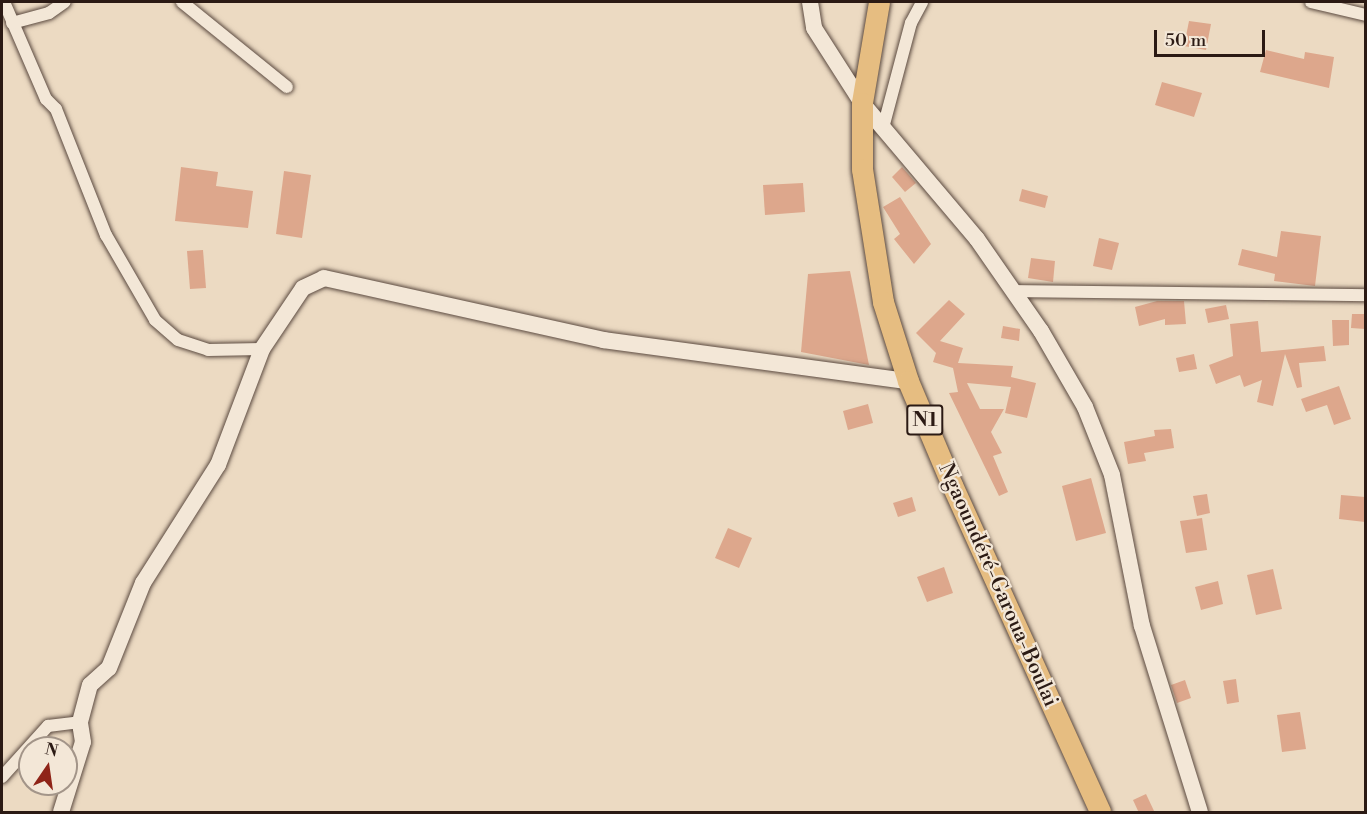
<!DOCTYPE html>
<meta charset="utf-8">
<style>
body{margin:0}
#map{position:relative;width:1367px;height:814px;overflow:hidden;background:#ecdac2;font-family:"Libre Bodoni",serif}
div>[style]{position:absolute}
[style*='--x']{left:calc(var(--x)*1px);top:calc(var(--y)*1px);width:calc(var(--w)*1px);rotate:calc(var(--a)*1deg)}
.building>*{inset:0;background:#dda78c}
.roads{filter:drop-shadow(0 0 2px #5b4a40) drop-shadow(0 0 2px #5b4a40)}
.street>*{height:12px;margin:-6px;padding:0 6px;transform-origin:6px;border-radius:6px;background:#f3e7d7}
.secondary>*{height:16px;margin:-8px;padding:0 8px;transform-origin:8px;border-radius:8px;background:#f3e7d7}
.highway>*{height:21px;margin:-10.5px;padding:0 10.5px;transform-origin:10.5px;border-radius:10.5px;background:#e6bd81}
span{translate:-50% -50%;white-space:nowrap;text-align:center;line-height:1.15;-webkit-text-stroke:4.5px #f3e7d7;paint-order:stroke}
.shield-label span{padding:2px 4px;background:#f3e7d7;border:2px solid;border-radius:4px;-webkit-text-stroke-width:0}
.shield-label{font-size:20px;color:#2b1a14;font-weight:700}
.street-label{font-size:21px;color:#2b1a14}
.frame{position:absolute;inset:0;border:3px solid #2b1a14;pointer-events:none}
.north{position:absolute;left:18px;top:736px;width:60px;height:60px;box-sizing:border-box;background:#f3e7d7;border:2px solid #a39589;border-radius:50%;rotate:13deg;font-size:16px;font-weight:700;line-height:24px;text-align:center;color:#2b1a14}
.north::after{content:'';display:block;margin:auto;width:21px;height:27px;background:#8f2418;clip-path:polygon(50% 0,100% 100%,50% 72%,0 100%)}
.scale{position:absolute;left:1154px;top:30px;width:111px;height:27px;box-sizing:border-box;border:3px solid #2b1a14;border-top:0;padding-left:8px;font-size:18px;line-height:21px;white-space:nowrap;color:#2b1a14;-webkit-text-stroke:4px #f3e7d7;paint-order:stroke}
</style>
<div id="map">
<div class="building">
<i style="clip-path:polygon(1189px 21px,1211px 24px,1206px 50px,1184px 46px)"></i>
<i style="clip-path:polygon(1266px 50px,1304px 59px,1305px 52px,1334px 57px,1329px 88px,1260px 72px)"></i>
<i style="clip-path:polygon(1162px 82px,1202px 93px,1194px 117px,1155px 105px)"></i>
<i style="clip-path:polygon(181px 167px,218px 172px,216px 186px,253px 191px,248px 228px,175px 221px)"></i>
<i style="clip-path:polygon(902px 167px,916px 183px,905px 192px,892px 177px)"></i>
<i style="clip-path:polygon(284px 171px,311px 175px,302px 238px,276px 234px)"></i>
<i style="clip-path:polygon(803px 183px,805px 212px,765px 215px,763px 185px)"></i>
<i style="clip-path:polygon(1022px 189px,1048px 196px,1045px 208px,1019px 201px)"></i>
<i style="clip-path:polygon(900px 197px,931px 244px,914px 264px,894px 239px,900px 234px,883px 207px)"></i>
<i style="clip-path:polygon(1281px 231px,1321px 236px,1315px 286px,1274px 281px,1275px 274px,1238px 265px,1242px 249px,1277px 257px)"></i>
<i style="clip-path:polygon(1099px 238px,1119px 243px,1112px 270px,1093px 266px)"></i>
<i style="clip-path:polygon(203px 250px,206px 288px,190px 289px,187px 251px)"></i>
<i style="clip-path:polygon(1031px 258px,1055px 261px,1053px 282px,1028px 278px)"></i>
<i style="clip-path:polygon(850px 271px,869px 365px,801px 352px,808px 274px)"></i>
<i style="clip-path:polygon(949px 300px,965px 314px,940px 341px,963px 348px,958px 363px,1013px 366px,1011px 377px,1036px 383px,1027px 418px,1005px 413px,1011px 387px,967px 383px,980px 409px,1004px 409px,991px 432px,1002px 453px,993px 456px,1008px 492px,999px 496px,949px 393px,958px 392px,953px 368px,933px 362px,936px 353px,916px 333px)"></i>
<i style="clip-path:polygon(1157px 301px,1184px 301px,1186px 324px,1165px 325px,1165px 319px,1139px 326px,1135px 307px)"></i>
<i style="clip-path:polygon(1226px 305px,1229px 319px,1208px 323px,1205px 309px)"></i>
<i style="clip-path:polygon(1352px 314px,1365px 314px,1365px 329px,1351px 328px)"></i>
<i style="clip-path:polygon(1332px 320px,1349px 320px,1349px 345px,1333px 346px)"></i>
<i style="clip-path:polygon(1258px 321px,1261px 352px,1324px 346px,1326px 361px,1299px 363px,1302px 387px,1297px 388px,1285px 354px,1273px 406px,1257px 402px,1262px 380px,1244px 387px,1240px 375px,1216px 384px,1209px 365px,1233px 356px,1230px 324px)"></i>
<i style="clip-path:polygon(1003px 326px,1020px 329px,1019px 341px,1001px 338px)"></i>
<i style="clip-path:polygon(1194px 354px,1197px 369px,1179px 372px,1176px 358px)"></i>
<i style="clip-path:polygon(1339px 386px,1351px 419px,1334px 425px,1327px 405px,1306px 412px,1301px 399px)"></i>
<i style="clip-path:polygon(868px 404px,873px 423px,848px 430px,843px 411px)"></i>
<i style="clip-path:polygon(1171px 429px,1174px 448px,1144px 453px,1146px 461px,1128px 464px,1124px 442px,1155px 436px,1154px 430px)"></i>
<i style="clip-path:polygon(1091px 478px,1106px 533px,1076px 541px,1062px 486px)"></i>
<i style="clip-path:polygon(1207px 494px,1210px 513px,1197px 516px,1193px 496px)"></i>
<i style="clip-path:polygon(1341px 495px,1365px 497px,1365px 522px,1339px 519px)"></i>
<i style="clip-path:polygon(912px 497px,916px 511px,898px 517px,893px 503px)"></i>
<i style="clip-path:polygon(1202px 518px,1207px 550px,1186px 553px,1180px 521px)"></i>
<i style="clip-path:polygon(728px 528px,752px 538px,739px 568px,715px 558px)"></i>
<i style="clip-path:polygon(944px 567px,953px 593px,927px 602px,917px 577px)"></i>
<i style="clip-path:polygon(1273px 569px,1282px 609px,1256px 615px,1247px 575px)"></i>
<i style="clip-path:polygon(1218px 581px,1223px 604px,1201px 610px,1195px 587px)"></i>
<i style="clip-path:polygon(1236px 679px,1239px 702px,1227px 704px,1223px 681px)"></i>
<i style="clip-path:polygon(1185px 680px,1191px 698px,1177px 703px,1171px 685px)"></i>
<i style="clip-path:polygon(1300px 712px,1306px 749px,1282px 752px,1277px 715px)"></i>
<i style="clip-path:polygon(1146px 794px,1155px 813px,1139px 813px,1133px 800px)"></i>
</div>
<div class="roads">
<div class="street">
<i style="--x:4;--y:2;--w:106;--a:66.6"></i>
<i style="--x:46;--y:99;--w:14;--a:45"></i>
<i style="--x:56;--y:109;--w:136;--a:68.4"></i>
<i style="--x:106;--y:235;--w:98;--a:60"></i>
<i style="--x:155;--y:320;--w:30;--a:41"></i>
<i style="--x:178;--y:340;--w:32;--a:18"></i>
<i style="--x:208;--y:350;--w:54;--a:-1.1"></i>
<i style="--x:182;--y:2;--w:135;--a:39"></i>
<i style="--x:1311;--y:2;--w:57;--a:13.3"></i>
<i style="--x:12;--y:23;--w:38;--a:-15"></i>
<i style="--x:49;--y:13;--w:19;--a:-35"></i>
<i style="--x:883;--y:128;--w:109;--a:-75.1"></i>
<i style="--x:911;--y:23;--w:24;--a:-62"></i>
<i style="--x:1014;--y:291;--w:352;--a:0.7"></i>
<i style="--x:2;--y:777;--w:69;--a:-48"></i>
<i style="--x:48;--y:726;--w:32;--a:-7"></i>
</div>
<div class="secondary">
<i style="--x:810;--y:2;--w:26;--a:81"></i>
<i style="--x:814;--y:28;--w:89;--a:57.4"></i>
<i style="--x:862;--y:103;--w:178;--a:49.8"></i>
<i style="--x:977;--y:239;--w:112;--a:55.2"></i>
<i style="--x:1041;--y:331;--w:88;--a:59.9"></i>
<i style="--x:1085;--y:407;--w:73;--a:68.3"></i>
<i style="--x:1112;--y:475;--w:154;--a:78.8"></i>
<i style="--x:1142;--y:626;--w:195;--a:72.7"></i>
<i style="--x:61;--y:812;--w:73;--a:-72.6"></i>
<i style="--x:83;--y:742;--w:20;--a:-99"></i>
<i style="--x:80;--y:722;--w:38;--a:-75"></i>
<i style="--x:90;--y:685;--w:25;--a:-42"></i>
<i style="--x:109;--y:668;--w:92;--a:-68.2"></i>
<i style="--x:143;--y:583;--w:140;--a:-57.6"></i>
<i style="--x:218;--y:465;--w:124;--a:-69.2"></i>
<i style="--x:262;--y:349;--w:73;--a:-56.1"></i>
<i style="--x:303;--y:288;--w:23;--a:-25"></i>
<i style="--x:324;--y:278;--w:286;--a:12.5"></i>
<i style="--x:603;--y:340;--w:308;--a:7.7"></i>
</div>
<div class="highway">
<i style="--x:879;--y:2;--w:102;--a:99.6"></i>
<i style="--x:862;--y:103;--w:66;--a:90"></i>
<i style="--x:862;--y:169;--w:135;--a:81"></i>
<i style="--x:883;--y:302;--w:83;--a:72.4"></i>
<i style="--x:908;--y:381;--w:113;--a:67.1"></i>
<i style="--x:952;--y:485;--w:359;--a:65.6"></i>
</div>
</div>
<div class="shield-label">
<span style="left:925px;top:420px">N1</span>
</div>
<div class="street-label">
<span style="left:998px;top:585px;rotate:66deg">Ngaoundéré-Garoua-Boulai</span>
</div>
<div class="frame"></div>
<div class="north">N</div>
<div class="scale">50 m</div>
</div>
